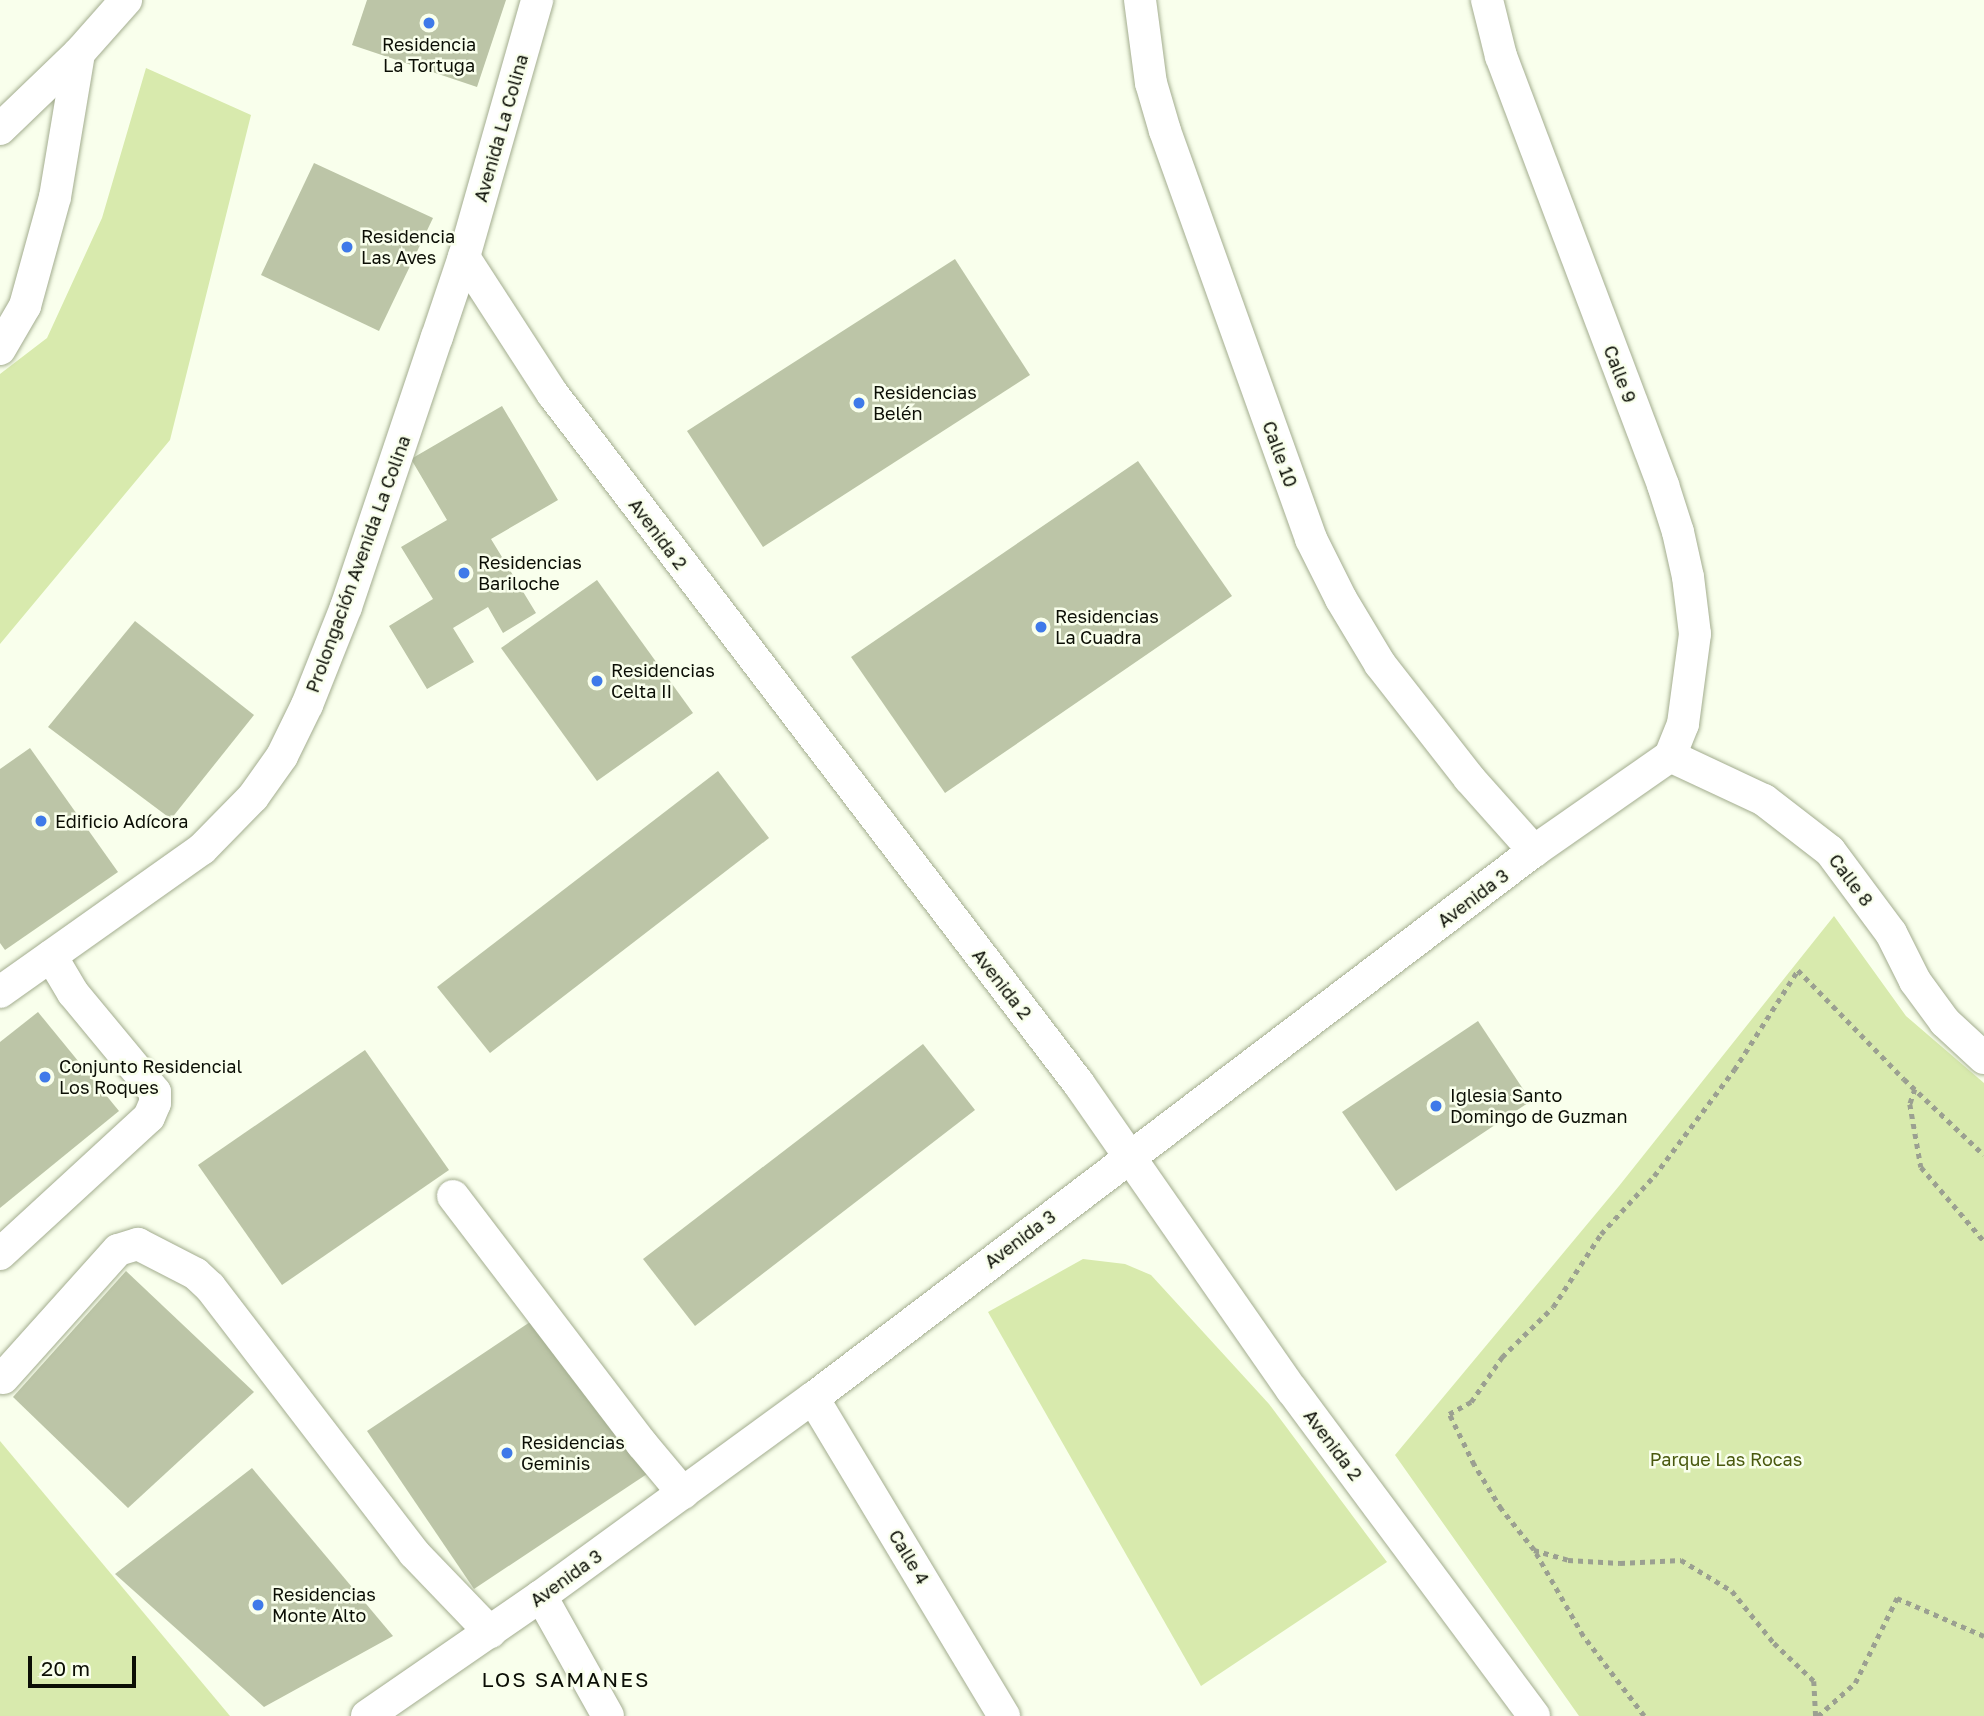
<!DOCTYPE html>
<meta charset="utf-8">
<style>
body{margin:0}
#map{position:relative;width:1984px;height:1716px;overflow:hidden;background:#f9ffec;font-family:"Golos Text",sans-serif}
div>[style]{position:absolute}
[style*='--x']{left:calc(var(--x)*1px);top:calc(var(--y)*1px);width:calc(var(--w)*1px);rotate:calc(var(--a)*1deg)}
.green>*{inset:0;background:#d8eaad}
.building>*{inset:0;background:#bcc5a7}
.path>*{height:4.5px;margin-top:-2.25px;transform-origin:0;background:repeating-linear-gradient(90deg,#9ba091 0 5px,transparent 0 10px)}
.roads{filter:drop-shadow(0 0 2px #a3ad8f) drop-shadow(0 0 2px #a3ad8f)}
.street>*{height:32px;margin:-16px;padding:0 16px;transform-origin:16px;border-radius:16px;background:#fff}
.dots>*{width:19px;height:19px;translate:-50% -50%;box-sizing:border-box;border:4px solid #f9ffec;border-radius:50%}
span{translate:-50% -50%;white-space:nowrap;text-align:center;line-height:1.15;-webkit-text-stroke:5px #f9ffec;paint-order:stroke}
.poi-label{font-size:18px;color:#0b0e05}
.left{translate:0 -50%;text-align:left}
.street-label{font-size:18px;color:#0b0e05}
.park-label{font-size:18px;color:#49590e}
.quarter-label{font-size:21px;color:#0b0e05;letter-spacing:2px}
.scale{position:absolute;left:28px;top:1656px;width:108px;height:32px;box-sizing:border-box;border:4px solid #0b0e05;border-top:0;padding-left:9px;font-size:21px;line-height:24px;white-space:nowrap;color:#0b0e05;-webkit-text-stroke:5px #f9ffec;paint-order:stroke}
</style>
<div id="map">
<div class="green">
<i style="clip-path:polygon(146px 68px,251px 115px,170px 440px,0 644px,0 374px,47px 338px,102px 218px)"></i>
<i style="clip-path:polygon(1834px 916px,1906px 1016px,1984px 1083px,1984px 1716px,1579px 1716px,1395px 1455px,1619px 1186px)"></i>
<i style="clip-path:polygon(1083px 1259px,1125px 1264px,1151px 1275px,1269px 1404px,1387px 1562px,1201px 1686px,988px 1312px)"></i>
<i style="clip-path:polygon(0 1441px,230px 1716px,0 1716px)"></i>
</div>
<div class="building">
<i style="clip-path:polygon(367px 0,506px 0,477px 87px,352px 45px)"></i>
<i style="clip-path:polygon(314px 163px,433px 218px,379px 331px,261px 275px)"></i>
<i style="clip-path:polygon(955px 259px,1030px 375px,763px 547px,687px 431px)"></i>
<i style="clip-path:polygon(502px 406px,558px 500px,491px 539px,536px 613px,503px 633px,488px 607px,453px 628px,474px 662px,427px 689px,389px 626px,433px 599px,401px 547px,447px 520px,411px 459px)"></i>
<i style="clip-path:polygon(1138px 461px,1232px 596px,945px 793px,851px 657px)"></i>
<i style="clip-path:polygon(597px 580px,693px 713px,597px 781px,501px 648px)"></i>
<i style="clip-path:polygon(135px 621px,254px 715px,171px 819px,48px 727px)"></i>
<i style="clip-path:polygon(30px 748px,118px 872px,5px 950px,0 943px,0 769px)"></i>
<i style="clip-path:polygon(718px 771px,769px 838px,490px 1053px,437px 987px)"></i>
<i style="clip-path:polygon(38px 1012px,119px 1111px,0 1208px,0 1042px)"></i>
<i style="clip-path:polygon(1478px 1021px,1531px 1101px,1396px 1191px,1342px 1112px)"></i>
<i style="clip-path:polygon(923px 1044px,975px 1110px,695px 1326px,643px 1259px)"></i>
<i style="clip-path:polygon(365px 1050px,449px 1170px,282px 1285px,198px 1165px)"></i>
<i style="clip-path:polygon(126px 1271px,254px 1392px,128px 1508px,13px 1397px)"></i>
<i style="clip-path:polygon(539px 1316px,647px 1474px,474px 1589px,367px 1431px)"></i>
<i style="clip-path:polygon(252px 1468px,393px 1636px,264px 1707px,115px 1574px)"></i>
</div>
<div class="path">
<i style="--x:1915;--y:1089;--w:16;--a:108"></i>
<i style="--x:1910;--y:1104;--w:64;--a:80.1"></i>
<i style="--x:1921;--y:1167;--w:97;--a:49.6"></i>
<i style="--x:1534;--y:1550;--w:35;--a:16"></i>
<i style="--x:1568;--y:1560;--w:52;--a:3.3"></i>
<i style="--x:1620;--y:1563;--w:61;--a:-2.8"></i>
<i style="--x:1681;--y:1560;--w:60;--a:31.3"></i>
<i style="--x:1732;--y:1591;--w:67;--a:51.1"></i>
<i style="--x:1774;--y:1643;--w:55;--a:43.5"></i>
<i style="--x:1814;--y:1681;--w:35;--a:87"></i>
<i style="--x:1644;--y:1716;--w:101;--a:-127.3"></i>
<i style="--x:1583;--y:1636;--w:99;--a:-119.7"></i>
<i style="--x:1534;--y:1550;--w:53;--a:-128.8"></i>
<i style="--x:1501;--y:1509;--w:52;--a:-121.5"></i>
<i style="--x:1474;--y:1465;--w:57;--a:-116.1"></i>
<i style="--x:1449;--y:1414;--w:25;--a:-29"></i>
<i style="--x:1471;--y:1402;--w:55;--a:-55.4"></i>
<i style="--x:1502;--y:1357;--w:71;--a:-44.4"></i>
<i style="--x:1553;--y:1307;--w:87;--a:-56.7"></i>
<i style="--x:1601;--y:1234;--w:79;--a:-47.6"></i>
<i style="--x:1654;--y:1176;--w:133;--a:-53"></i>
<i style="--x:1734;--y:1070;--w:119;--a:-57.4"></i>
<i style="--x:1798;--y:970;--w:152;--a:45.8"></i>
<i style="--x:1904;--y:1079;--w:110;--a:43.5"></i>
<i style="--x:1818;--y:1716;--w:50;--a:-41.7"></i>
<i style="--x:1855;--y:1683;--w:95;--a:-63.7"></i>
<i style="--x:1897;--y:1598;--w:95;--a:23.6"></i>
</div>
<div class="roads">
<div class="street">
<i style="--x:1140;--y:0;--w:84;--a:82.5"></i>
<i style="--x:1151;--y:83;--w:50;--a:73.7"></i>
<i style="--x:1165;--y:131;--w:433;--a:70.3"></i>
<i style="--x:1311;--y:539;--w:67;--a:63.4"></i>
<i style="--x:1341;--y:599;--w:76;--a:59"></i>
<i style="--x:1380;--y:664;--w:145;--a:52"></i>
<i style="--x:1469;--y:778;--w:98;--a:48.3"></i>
<i style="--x:1487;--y:0;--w:58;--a:76"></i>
<i style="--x:1501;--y:56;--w:459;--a:69.3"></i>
<i style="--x:1663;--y:485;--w:49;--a:72.3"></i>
<i style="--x:1678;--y:532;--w:46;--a:77.5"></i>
<i style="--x:1688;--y:577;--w:57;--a:83"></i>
<i style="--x:1695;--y:634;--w:91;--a:97.6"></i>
<i style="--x:1683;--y:724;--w:35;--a:112"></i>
<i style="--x:0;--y:129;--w:110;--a:-43.9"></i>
<i style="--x:79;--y:53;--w:71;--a:-48.4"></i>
<i style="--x:464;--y:257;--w:162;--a:57.1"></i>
<i style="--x:552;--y:393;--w:869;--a:52.67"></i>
<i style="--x:1079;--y:1084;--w:373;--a:55.2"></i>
<i style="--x:1292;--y:1390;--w:406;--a:53.4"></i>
<i style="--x:0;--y:349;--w:50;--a:-59.8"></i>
<i style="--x:25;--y:306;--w:113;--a:-74.6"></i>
<i style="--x:55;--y:197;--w:146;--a:-80.5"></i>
<i style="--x:1670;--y:756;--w:104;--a:25.1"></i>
<i style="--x:1764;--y:800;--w:83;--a:37.7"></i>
<i style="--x:1830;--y:851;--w:102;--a:53.4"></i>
<i style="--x:1891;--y:933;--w:54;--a:63.4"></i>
<i style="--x:1915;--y:981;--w:51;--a:53.8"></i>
<i style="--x:1945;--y:1022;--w:53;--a:42.7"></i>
<i style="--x:0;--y:992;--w:247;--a:-35.3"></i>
<i style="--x:202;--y:849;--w:73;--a:-45.6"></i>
<i style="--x:253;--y:797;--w:50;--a:-54.7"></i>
<i style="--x:282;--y:756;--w:57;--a:-63.9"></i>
<i style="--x:307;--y:705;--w:105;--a:-68.3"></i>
<i style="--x:346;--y:607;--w:285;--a:-71.4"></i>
<i style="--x:437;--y:337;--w:84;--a:-71.4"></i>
<i style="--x:464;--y:257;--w:267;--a:-74.1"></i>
<i style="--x:453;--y:1196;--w:312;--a:52.7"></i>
<i style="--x:642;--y:1444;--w:64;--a:50.1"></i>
<i style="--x:0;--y:1254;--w:202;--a:-42.6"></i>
<i style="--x:149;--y:1117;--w:15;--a:-67"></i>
<i style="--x:155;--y:1103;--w:11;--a:-90"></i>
<i style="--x:155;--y:1092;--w:129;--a:-129.6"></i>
<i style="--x:73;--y:993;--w:43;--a:-120.7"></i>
<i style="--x:3;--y:1378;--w:172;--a:-48.1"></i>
<i style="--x:118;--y:1250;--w:21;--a:-17"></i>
<i style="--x:138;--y:1244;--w:65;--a:27.3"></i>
<i style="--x:196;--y:1274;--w:19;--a:43"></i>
<i style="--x:210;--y:1287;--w:335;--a:52.5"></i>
<i style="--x:414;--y:1553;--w:110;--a:46.1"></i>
<i style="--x:813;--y:1398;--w:371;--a:59"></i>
<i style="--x:541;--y:1596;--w:137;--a:60.8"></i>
<i style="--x:367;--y:1716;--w:211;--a:-34.6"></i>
<i style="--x:541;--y:1596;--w:336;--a:-36.1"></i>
<i style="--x:813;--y:1398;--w:905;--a:-37.19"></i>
<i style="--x:1534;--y:851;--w:166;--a:-34.9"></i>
</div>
</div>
<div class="dots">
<i style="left:429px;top:23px;background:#3f7ae9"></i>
<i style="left:347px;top:247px;background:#3f7ae9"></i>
<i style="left:859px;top:403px;background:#3f7ae9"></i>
<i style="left:464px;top:573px;background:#3f7ae9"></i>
<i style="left:1041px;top:627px;background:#3f7ae9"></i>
<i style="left:597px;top:681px;background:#3f7ae9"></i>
<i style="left:41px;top:821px;background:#3f7ae9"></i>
<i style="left:45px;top:1077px;background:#3f7ae9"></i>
<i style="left:1436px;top:1106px;background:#3f7ae9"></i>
<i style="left:507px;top:1453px;background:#3f7ae9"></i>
<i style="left:258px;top:1605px;background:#3f7ae9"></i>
</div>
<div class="poi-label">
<span style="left:429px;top:55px">Residencia<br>La Tortuga</span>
<span class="left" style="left:361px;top:247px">Residencia<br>Las Aves</span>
<span class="left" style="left:873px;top:403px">Residencias<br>Belén</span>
<span class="left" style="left:478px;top:573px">Residencias<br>Bariloche</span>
<span class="left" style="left:1055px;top:627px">Residencias<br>La Cuadra</span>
<span class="left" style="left:611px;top:681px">Residencias<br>Celta II</span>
<span class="left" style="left:55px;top:821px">Edificio Adícora</span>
<span class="left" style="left:59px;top:1077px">Conjunto Residencial<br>Los Roques</span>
<span class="left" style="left:1450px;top:1106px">Iglesia Santo<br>Domingo de Guzman</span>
<span class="left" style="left:521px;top:1453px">Residencias<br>Geminis</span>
<span class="left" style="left:272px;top:1605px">Residencias<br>Monte Alto</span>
</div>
<div class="street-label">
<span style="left:501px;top:128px;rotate:-74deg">Avenida La Colina</span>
<span style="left:1620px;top:374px;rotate:69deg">Calle 9</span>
<span style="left:1280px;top:454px;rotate:70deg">Calle 10</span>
<span style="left:658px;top:534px;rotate:53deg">Avenida 2</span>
<span style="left:358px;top:564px;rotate:-70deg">Prolongación Avenida La Colina</span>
<span style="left:1851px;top:880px;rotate:53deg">Calle 8</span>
<span style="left:1473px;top:898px;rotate:-37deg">Avenida 3</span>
<span style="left:1002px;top:984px;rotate:52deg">Avenida 2</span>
<span style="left:1020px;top:1239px;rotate:-37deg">Avenida 3</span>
<span style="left:1333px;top:1445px;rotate:53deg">Avenida 2</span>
<span style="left:909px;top:1557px;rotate:59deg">Calle 4</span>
<span style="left:566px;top:1578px;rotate:-36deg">Avenida 3</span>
</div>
<div class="park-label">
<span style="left:1726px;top:1459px">Parque Las Rocas</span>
</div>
<div class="quarter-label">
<span style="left:566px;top:1679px">LOS SAMANES</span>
</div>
<div class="scale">20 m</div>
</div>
